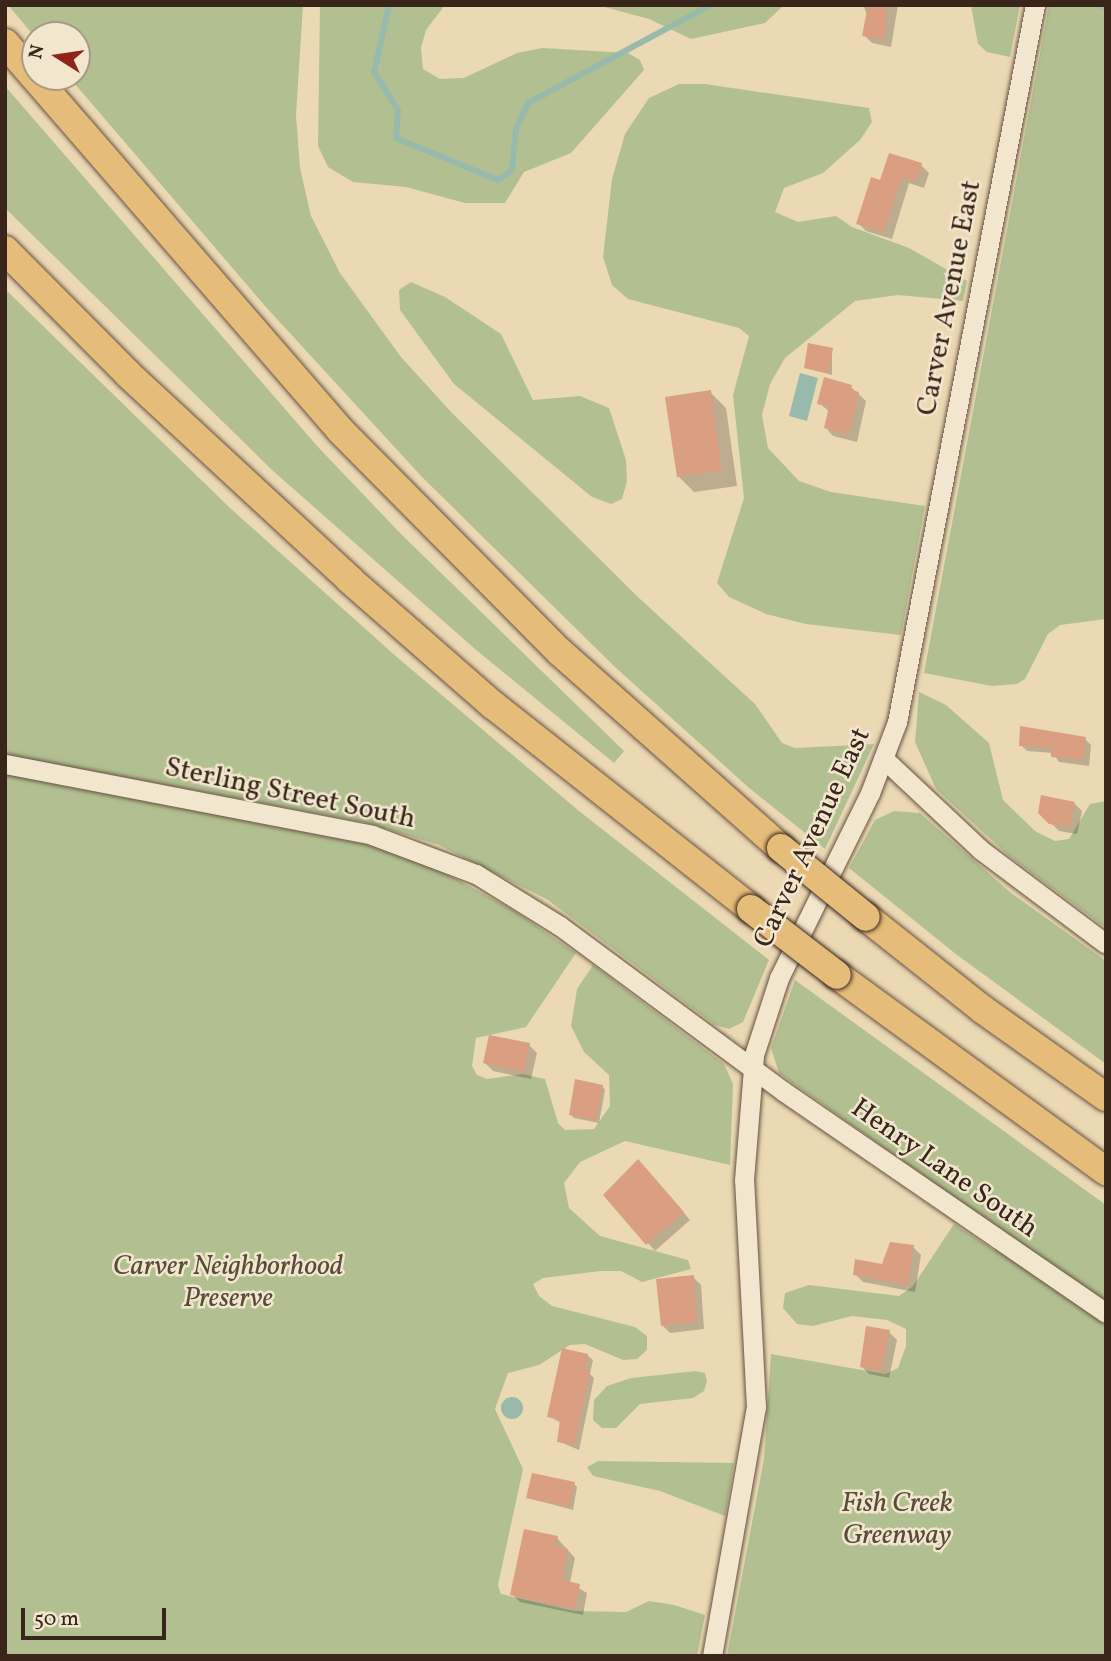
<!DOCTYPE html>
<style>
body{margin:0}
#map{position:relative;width:1111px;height:1661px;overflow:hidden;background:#ebd9b4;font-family:Vollkorn,serif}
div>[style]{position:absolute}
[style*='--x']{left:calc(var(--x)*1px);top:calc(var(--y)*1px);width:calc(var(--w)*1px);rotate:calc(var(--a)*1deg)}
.green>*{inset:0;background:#b2c091}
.water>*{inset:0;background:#98baac}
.round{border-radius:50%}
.shadow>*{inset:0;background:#0003}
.stream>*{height:6px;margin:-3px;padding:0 3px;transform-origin:3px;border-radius:3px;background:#98baac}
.building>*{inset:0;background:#da9e80}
.roads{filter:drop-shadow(0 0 2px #665240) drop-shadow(0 0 2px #665240)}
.minor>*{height:19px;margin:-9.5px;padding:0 9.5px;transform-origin:9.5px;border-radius:9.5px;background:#f2e6ce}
.highway>*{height:28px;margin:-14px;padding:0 14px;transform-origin:14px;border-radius:14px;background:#e6bc7a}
.bridges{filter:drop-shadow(0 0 2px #39251a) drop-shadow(0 0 2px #39251a)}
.highway-bridge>*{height:28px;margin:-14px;padding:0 14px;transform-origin:14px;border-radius:14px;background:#e6bc7a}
span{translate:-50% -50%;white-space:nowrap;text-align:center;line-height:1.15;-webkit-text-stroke:5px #f2e6ce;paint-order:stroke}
.street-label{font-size:28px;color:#39251a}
.park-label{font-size:28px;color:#574c38;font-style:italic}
.frame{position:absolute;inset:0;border:7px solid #39251a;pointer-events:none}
.north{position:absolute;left:21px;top:21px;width:70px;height:70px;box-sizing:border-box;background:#f2e6ce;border:2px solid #a89986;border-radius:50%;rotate:282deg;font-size:19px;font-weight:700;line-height:28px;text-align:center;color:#39251a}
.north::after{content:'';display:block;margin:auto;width:24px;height:32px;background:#8f2418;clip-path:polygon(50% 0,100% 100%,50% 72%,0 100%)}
.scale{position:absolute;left:21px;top:1608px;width:145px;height:32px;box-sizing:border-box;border:4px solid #39251a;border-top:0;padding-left:9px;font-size:21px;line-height:24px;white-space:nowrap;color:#39251a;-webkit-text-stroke:5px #f2e6ce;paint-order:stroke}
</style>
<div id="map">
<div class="green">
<i style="clip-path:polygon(8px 5px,303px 5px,296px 115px,300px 168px,311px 216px,340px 273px,401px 357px,452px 413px,639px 598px,755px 704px,782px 743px,795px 748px,874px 744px,825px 849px,748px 787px,615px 667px,422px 477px,265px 306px,69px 77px,77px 77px,77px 35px,35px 37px)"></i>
<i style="clip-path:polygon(320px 5px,445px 5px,426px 30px,421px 48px,423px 69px,440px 79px,464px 78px,517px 53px,542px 48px,628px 53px,640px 60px,644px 70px,571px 153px,524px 172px,505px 203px,465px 203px,406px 187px,353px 182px,328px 167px,318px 146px)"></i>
<i style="clip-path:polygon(597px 5px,784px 5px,765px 23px,691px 39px,649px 19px)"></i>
<i style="clip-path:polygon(971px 5px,1020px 5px,1010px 57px,987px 52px,978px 44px)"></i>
<i style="clip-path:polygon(1049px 5px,1106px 5px,1106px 619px,1060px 625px,1048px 634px,1025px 679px,1017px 684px,992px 686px,924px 673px)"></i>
<i style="clip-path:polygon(679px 84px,705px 84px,869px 108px,872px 122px,860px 140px,823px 173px,784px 188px,775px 212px,798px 222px,836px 216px,852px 227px,909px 248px,967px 281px,963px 301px,898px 295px,855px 301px,785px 358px,770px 384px,762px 415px,768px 448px,799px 481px,831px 492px,925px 506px,901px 635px,806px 624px,766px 614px,729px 597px,717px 583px,744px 498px,733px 395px,749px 336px,739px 328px,628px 299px,612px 285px,603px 257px,612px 179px,625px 134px,649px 98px)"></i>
<i style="clip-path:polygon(5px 86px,318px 447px,402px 535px,624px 751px,614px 763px,475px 649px,272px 470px,5px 208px)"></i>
<i style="clip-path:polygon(411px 282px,445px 297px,501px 334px,533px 400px,580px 396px,609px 408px,626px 460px,627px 481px,622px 499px,611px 504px,592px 497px,454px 384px,400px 310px,399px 290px)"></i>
<i style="clip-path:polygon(5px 289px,230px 508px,398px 658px,579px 811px,769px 960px,743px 1022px,729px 1029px,715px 1025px,548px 900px,439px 845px,367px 823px,5px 755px)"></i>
<i style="clip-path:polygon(919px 692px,946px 705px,989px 743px,1003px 800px,1035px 831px,1055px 841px,1069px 839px,1090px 804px,1106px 801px,1106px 928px,1008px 855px,936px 789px,915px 742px)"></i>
<i style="clip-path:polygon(5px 774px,377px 846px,443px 872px,513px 910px,576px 953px,526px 1027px,476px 1038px,472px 1066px,477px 1075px,487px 1079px,523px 1074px,545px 1079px,558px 1123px,565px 1130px,594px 1129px,610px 1106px,609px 1075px,584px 1052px,571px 1026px,577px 989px,593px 965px,724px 1064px,733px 1084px,730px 1165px,625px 1141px,580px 1162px,564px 1183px,569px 1208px,600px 1236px,688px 1260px,691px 1269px,642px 1282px,621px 1271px,601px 1271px,543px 1278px,533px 1284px,539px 1296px,552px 1306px,635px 1327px,647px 1336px,647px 1350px,637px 1359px,623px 1360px,585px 1344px,570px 1345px,539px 1365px,508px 1373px,495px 1409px,523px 1469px,498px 1585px,501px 1594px,574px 1611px,626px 1612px,649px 1601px,674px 1605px,705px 1615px,697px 1656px,5px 1656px)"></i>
<i style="clip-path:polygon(894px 811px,920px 813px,1011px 893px,1106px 961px,1106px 1064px,957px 955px,849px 868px,875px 820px)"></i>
<i style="clip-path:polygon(795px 980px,1106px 1205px,1106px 1656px,727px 1656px,764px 1459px,771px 1354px,885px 1374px,898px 1368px,906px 1346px,906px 1329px,887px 1320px,852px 1316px,813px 1326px,797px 1324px,783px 1308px,785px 1293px,809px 1285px,899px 1296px,913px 1286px,954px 1224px,995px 1251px,1000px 1230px,779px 1073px,771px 1048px)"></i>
<i style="clip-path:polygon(696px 1371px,705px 1373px,707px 1381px,704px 1391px,693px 1398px,640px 1404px,616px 1428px,602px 1428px,593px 1420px,594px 1400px,607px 1386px,631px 1378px)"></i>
<i style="clip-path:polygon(598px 1461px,734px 1463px,725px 1516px,660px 1491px,593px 1476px,587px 1467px)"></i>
</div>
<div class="water">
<i style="clip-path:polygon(800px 373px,818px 378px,807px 421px,789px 416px)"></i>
<i class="round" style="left:501px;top:1397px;width:22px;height:22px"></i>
</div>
<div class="shadow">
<i style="clip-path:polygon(863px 5px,898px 5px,891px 47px,872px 43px,864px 35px,868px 17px)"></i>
<i style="clip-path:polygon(921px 165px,929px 173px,924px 188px,909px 183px,892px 239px,866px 231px,858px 223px,881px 183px)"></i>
<i style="clip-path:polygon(832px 349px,832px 375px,805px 368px)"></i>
<i style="clip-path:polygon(851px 387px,866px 401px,857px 442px,833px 436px,826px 428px,830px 412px,819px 403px)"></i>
<i style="clip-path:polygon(710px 392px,726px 408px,737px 486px,694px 492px,678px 476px)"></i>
<i style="clip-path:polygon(1085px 739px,1091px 745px,1089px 766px,1059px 762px,1053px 753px,1027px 751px,1021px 745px)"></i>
<i style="clip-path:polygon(1075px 804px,1082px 811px,1077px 834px,1059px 831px,1045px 817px)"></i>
<i style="clip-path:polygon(529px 1045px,537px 1053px,531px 1079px,493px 1071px,485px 1063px)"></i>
<i style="clip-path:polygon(602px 1086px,605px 1090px,599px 1123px,574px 1118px,571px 1115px)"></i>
<i style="clip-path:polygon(646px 1169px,690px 1220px,655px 1251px,605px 1195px)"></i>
<i style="clip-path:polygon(913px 1247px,921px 1255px,915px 1292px,863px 1282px,855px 1274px,883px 1266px)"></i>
<i style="clip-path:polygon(693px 1277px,701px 1285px,704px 1329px,670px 1333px,662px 1325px)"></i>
<i style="clip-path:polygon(889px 1332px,897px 1340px,889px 1378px,869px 1374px,862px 1367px)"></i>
<i style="clip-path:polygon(587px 1355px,593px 1360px,590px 1374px,594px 1378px,579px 1450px,558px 1441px,561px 1423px,549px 1416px)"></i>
<i style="clip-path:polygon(574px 1484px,577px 1487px,573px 1510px,528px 1498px)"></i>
<i style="clip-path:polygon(557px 1538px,575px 1558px,570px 1583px,587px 1593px,583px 1615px,520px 1602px,512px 1594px)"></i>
</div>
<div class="stream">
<i style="--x:389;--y:5;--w:69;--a:102.6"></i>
<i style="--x:374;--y:72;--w:45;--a:57.7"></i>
<i style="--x:398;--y:110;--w:28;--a:94"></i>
<i style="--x:396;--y:138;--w:110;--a:22.4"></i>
<i style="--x:498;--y:180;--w:17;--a:-36"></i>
<i style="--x:512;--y:170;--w:41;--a:-84.4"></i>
<i style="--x:516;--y:129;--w:29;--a:-65"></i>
<i style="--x:528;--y:103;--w:208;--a:-28.2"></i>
<i style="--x:1099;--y:5;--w:7;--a:16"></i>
</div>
<div class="building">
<i style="clip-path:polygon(868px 5px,887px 5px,884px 40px,862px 36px)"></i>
<i style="clip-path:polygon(889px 153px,922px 163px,916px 181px,902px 177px,884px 232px,856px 224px,871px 177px,880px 180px)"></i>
<i style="clip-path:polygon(808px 343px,833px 348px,829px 373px,804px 368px)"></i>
<i style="clip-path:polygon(824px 377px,852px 385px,851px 390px,859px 392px,849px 435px,824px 428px,829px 407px,817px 404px)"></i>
<i style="clip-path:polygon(711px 390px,722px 471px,677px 477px,665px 397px)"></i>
<i style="clip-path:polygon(1020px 726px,1086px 737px,1083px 760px,1051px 757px,1051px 748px,1019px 746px)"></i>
<i style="clip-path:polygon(1041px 795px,1075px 802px,1070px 827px,1049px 824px,1038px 813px)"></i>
<i style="clip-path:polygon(489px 1035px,530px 1043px,524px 1072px,483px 1063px)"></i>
<i style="clip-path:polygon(575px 1079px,603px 1085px,596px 1120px,569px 1115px)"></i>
<i style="clip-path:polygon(638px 1159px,684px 1212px,646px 1245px,603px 1195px)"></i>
<i style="clip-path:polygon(890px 1242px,914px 1245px,908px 1285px,853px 1275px,855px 1259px,882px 1264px)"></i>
<i style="clip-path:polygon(694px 1275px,697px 1322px,661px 1326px,656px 1279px)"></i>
<i style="clip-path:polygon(866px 1326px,890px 1330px,881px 1371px,860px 1367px)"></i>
<i style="clip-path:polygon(562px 1348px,588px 1354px,585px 1370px,590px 1371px,574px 1445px,557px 1442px,560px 1420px,547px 1417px)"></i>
<i style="clip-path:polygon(532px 1473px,575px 1482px,569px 1507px,526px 1498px)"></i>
<i style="clip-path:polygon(524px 1529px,558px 1536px,556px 1546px,568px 1549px,562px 1580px,580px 1584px,575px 1609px,510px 1595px)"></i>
</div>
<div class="roads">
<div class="minor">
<i style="--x:884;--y:759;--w:133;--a:43.2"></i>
<i style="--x:981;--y:850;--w:156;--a:36.9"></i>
<i style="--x:5;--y:764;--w:374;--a:10.9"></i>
<i style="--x:372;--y:835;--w:111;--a:20.6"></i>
<i style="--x:476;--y:874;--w:99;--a:31.8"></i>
<i style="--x:560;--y:926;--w:277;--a:36.5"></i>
<i style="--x:783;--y:1091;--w:392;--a:34.5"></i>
<i style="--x:712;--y:1656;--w:253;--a:-80"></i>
<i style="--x:756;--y:1407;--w:227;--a:-93"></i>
<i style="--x:744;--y:1180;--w:125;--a:-85.4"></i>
<i style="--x:754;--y:1055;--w:81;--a:-72"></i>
<i style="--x:779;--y:978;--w:206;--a:-63.8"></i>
<i style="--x:870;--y:793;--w:76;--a:-69.2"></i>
<i style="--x:897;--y:722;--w:730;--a:-79.11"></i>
</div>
<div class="highway">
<i style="--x:5;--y:43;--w:513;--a:49.11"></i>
<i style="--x:341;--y:431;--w:311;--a:45.3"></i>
<i style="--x:560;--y:652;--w:295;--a:41.6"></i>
<i style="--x:5;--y:250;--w:176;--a:45.2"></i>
<i style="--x:129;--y:375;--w:301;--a:42.8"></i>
<i style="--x:350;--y:580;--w:190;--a:41.2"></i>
<i style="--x:493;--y:705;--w:329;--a:38.3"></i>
<i style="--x:866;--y:917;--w:148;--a:38.4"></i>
<i style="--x:982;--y:1009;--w:152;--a:35.4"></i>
<i style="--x:837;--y:975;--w:333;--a:36.1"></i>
</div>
</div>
<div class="bridges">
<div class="highway-bridge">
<i style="--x:781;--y:848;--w:109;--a:39.1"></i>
<i style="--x:751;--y:909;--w:108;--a:37.5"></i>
</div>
</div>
<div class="street-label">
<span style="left:950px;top:298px;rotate:-79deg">Carver Avenue East</span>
<span style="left:290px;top:794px;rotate:12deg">Sterling Street South</span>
<span style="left:813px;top:838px;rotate:-65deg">Carver Avenue East</span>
<span style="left:944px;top:1169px;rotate:35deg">Henry Lane South</span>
</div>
<div class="park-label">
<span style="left:228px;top:1283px">Carver Neighborhood<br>Preserve</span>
<span style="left:897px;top:1520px">Fish Creek<br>Greenway</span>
</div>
<div class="frame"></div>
<div class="north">N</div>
<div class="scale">50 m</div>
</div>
